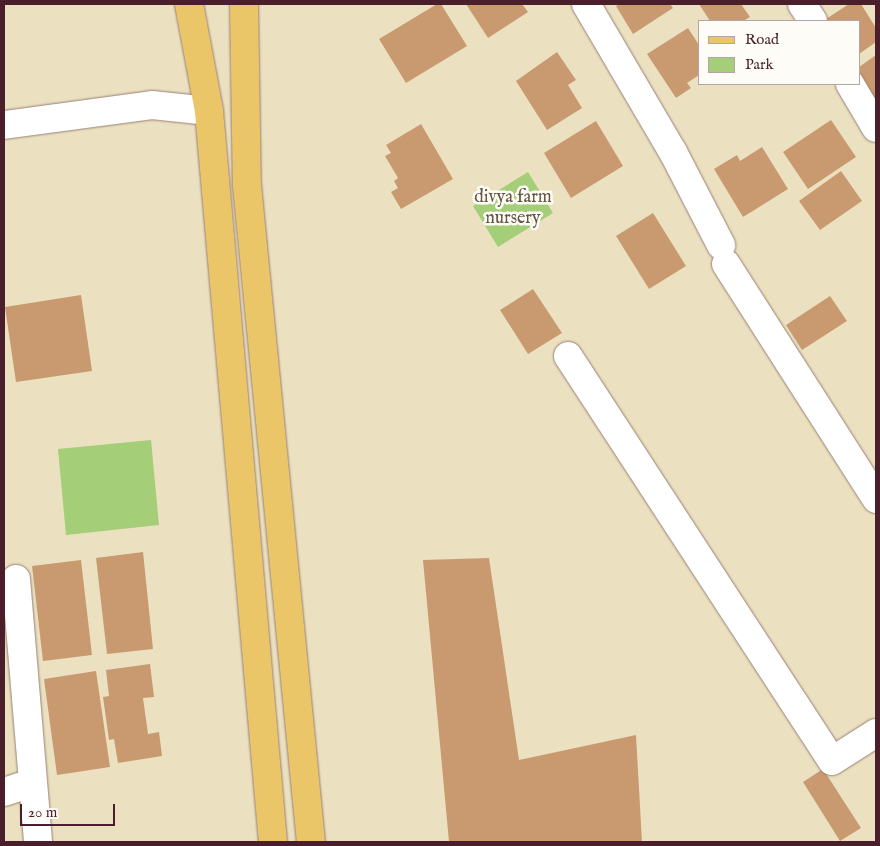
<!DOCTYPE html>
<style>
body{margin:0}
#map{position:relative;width:880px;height:846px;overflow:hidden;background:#ebe1c0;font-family:"IM FELL English",serif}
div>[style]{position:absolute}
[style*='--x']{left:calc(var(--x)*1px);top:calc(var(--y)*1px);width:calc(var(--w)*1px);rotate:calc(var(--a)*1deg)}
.green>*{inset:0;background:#a5ce79}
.building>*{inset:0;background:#c99a6f}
.roads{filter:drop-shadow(0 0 1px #9a8076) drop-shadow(0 0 1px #9a8076)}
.minor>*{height:28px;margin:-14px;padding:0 14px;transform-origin:14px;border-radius:14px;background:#fff}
.major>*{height:28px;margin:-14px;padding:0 14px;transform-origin:14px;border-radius:14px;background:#ebc669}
span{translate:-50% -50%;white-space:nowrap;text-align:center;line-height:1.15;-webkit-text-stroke:5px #fdfcf7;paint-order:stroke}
.park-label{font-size:18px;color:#655442}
.frame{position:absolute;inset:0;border:5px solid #4a1f2b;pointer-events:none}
.legend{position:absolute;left:698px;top:20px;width:162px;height:65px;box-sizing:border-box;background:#fdfcf7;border:1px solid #b5a4a5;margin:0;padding:6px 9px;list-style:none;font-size:15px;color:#4a1f2b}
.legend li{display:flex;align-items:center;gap:10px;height:25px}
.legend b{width:25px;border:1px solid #b5a4a5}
.scale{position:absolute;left:20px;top:804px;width:95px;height:22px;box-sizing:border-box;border:2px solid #4a1f2b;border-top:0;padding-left:6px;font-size:15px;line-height:18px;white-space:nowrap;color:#4a1f2b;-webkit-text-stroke:4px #fdfcf7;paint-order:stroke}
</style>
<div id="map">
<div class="green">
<i style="clip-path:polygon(528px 172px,553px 213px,498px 247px,473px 206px)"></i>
<i style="clip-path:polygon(151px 440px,159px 525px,66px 535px,58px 449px)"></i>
</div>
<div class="building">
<i style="clip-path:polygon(437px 4px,441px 4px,467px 46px,406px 83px,379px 39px)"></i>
<i style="clip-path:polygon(466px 4px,522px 4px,528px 12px,488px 38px)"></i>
<i style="clip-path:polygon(620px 4px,670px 4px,673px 8px,633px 34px,616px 6px)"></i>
<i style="clip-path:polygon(699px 4px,741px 4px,750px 17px,743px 21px,710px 21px)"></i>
<i style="clip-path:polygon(849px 4px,861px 4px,876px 28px,876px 42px,859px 54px,859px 21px,823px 21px)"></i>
<i style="clip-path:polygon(688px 28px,699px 45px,699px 75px,687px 83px,691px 88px,676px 98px,647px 54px)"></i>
<i style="clip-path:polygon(557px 52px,576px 80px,568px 85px,582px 108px,547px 130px,516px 81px)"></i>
<i style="clip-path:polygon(876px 55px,876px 121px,859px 84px,859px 67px)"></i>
<i style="clip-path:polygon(831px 120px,856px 157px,808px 189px,783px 152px)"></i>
<i style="clip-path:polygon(596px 121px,623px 166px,571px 198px,544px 153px)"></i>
<i style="clip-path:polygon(421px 124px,453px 179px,401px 209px,391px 192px,398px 188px,394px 181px,398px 178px,385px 156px,391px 153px,386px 145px)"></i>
<i style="clip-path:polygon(762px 147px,788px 189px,743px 217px,714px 169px,737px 155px,740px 161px)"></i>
<i style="clip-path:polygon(841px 171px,862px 201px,820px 230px,799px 201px)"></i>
<i style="clip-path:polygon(653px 213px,686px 266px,649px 289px,616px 236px)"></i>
<i style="clip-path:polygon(533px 289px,562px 333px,528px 354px,500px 310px)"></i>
<i style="clip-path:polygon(81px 295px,92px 371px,16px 382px,5px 307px)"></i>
<i style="clip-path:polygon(830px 296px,847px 321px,802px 350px,786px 325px)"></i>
<i style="clip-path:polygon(143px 552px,153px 649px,107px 654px,96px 558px)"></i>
<i style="clip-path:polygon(489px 558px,519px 760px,636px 735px,642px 842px,449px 842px,423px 560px)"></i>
<i style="clip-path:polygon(81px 560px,92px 655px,43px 661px,32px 566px)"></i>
<i style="clip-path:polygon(150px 664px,154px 697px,143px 698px,148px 734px,159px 732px,162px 756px,118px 763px,114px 739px,109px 740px,103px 697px,109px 696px,106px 670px)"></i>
<i style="clip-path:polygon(96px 671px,110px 767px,57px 775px,44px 679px)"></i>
<i style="clip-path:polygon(823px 769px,861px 828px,840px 841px,803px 782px)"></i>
</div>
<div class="roads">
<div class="minor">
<i style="--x:586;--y:4;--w:172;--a:59.6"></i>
<i style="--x:673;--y:152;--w:105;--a:62.7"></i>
<i style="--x:802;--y:4;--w:20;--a:57"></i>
<i style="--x:850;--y:84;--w:51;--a:59.4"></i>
<i style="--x:4;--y:125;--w:149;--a:-7.7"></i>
<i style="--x:152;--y:105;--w:57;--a:6"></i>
<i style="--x:726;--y:264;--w:279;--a:57.4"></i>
<i style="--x:568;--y:356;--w:483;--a:56.9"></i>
<i style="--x:832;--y:761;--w:52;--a:-32.5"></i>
<i style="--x:16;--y:579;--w:264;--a:85.2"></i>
<i style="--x:4;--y:792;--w:28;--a:-18"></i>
</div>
<div class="major">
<i style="--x:189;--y:4;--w:109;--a:79.4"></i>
<i style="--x:209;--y:111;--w:734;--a:85"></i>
<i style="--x:244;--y:4;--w:181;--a:89.1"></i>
<i style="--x:247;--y:185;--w:660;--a:84.44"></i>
</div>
</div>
<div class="park-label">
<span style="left:513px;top:209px">divya farm<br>nursery</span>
</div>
<div class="frame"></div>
<ul class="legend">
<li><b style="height:6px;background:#ebc669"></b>Road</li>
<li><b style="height:14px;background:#a5ce79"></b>Park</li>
</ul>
<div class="scale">20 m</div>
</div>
